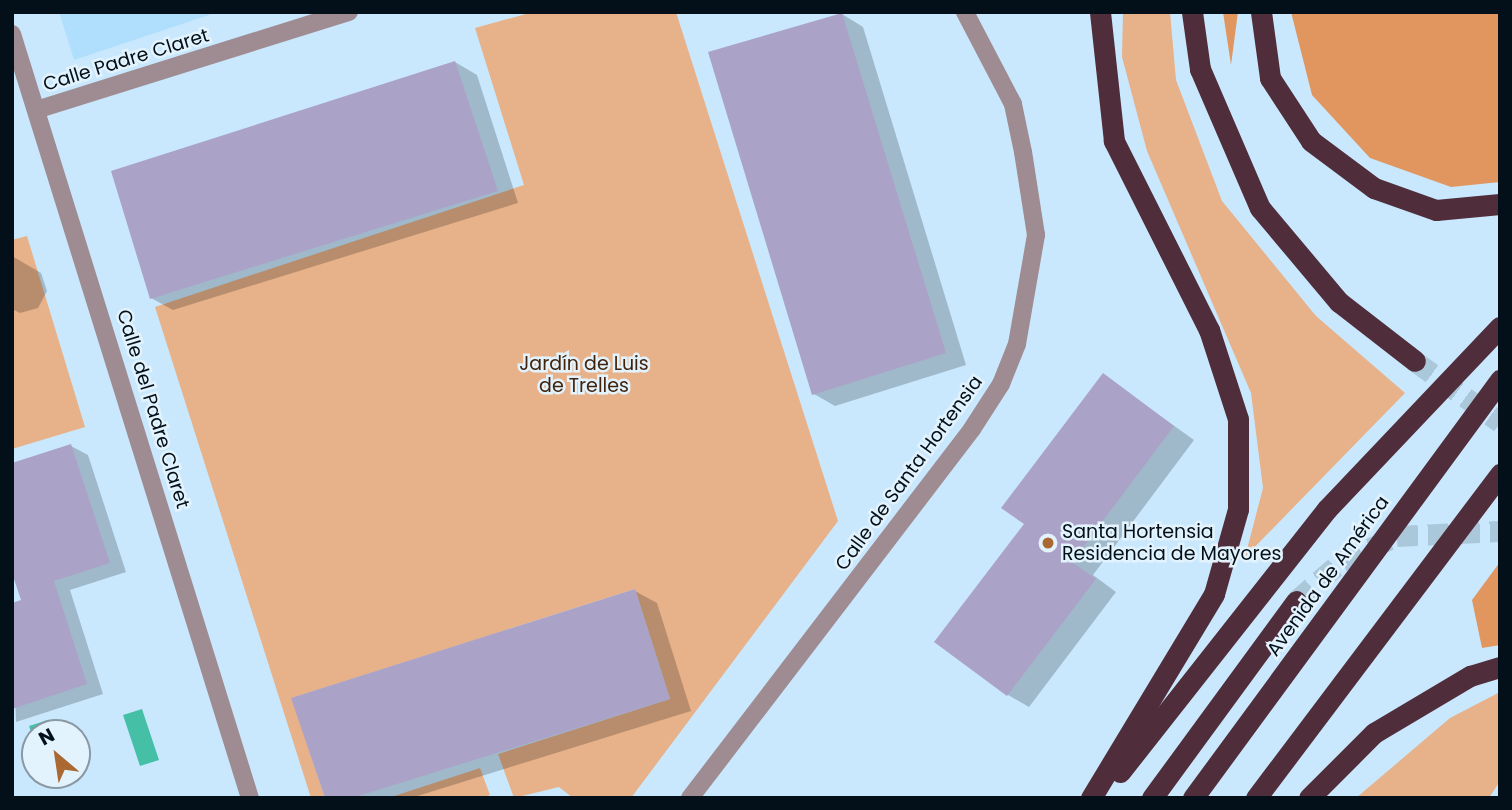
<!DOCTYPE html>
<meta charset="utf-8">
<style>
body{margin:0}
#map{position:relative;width:1512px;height:810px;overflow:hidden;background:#c9e8fd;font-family:Poppins,sans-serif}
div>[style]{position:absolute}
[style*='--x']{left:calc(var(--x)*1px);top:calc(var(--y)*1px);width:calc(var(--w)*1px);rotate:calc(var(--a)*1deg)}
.built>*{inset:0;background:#b0dffd}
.green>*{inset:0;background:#e7b189}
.forest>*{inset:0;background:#e0965e}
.water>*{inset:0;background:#45c0a7}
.shadow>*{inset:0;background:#0003}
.building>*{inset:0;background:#aba2c7}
.motorway-tunnel>*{height:21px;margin-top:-10.5px;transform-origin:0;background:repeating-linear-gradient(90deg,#abc8db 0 21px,transparent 0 31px)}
.minor>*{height:18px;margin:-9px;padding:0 9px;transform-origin:9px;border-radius:9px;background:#9f8c92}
.motorway>*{height:21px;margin:-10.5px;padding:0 10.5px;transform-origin:10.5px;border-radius:10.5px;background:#502d3a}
.dots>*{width:19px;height:19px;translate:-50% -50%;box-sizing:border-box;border:4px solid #e3f3fd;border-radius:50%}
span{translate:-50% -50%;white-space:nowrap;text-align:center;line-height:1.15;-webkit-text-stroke:5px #e3f3fd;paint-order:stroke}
.street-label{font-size:19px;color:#031019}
.park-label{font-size:19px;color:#41230b}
.poi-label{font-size:19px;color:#031019}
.left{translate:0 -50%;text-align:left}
.frame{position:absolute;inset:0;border:14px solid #031019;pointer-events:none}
.north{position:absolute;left:21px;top:719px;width:70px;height:70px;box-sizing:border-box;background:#e3f3fd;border:2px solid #8998a2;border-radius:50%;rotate:331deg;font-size:19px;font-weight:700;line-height:28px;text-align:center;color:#031019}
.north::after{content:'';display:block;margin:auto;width:24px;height:32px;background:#aa6833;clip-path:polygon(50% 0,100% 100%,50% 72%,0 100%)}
</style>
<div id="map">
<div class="built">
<i style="clip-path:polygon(59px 12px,218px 12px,74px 60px)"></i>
</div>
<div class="green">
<i style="clip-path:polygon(533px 12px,676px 12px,838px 521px,631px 798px,573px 798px,559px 787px,514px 798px,498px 754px,670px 699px,635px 589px,292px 698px,325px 798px,311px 798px,155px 307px,524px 185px,475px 28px)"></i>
<i style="clip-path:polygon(1123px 12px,1170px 12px,1176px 80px,1222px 201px,1316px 316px,1405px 393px,1245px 557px,1263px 488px,1251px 393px,1147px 151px,1122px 57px)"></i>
<i style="clip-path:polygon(27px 236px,85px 427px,12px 449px,12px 240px)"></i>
<i style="clip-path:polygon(1500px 692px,1500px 781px,1489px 798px,1356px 798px,1450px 718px)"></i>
<i style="clip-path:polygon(480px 768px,490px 795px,481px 798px,388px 798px)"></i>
</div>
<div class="forest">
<i style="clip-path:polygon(1223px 12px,1238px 12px,1231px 65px)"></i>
<i style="clip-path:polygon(1291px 12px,1500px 12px,1500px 182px,1451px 187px,1370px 158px,1312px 95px)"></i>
<i style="clip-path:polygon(1500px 562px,1500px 645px,1482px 648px,1472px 600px)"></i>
</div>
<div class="water">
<i style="clip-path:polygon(142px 709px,159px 760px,140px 766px,123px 715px)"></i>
<i style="clip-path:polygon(48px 720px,53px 733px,35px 733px,35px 744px,29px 726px)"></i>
</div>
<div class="shadow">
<i style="clip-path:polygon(842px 14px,863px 27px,966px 365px,835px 406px,814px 394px)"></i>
<i style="clip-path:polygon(455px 62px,477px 75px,518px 203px,173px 310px,151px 298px)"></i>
<i style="clip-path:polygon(12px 256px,41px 273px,47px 291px,38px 308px,20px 313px,12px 309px)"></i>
<i style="clip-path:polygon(1103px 375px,1194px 440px,1093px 575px,1116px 592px,1029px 707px,1008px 695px,1026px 524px)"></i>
<i style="clip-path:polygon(71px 446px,88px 455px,126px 572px,70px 590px,103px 694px,16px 722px,12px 605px,23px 601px)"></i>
<i style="clip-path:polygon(635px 591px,657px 603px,691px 711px,411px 798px,326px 798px)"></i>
</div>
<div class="building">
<i style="clip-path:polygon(842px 13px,946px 353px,812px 395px,708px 52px)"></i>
<i style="clip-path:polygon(455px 61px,498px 191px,150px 299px,111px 171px)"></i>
<i style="clip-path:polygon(1103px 373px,1174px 426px,1072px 562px,1096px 579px,1007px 696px,934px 642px,1024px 524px,1001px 508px)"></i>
<i style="clip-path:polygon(71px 444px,110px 563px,54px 581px,87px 684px,12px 709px,12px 603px,21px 600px,12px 573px,12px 463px)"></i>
<i style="clip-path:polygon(635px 589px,670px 699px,352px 798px,325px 798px,291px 698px)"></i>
</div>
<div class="motorway-tunnel">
<i style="--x:1415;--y:361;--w:105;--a:35.7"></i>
<i style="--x:1296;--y:601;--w:61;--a:-41"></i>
<i style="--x:1342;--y:561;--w:60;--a:-24.4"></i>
<i style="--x:1397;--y:536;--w:103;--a:-2.8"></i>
</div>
<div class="minor">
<i style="--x:12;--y:34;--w:800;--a:72.7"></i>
<i style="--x:36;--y:110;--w:328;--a:-17.4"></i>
<i style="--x:690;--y:798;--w:464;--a:-52.6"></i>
<i style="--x:972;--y:429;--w:54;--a:-57.2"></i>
<i style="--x:1001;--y:384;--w:43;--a:-68.2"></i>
<i style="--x:1017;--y:344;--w:111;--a:-80.1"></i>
<i style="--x:1036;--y:235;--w:84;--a:-98.9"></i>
<i style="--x:1023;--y:152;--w:49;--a:-101.8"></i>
<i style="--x:1013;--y:104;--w:104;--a:-117.6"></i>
</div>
<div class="motorway">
<i style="--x:1192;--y:12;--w:58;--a:82"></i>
<i style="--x:1200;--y:69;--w:151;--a:66.7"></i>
<i style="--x:1260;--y:208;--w:123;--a:50"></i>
<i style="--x:1339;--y:302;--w:96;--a:37.8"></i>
<i style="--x:1261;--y:12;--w:67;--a:82.2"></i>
<i style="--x:1270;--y:78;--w:75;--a:56.9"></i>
<i style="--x:1311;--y:141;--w:79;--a:36.7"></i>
<i style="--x:1374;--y:188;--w:66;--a:19.5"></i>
<i style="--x:1436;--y:210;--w:64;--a:-5.4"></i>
<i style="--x:1120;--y:772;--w:335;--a:-51.8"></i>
<i style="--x:1327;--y:509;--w:251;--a:-46.5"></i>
<i style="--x:1091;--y:798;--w:238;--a:-58.9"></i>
<i style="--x:1214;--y:594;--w:88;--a:-74.2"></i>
<i style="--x:1238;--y:509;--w:90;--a:-90"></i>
<i style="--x:1238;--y:419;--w:94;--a:-108"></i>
<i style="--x:1209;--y:330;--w:212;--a:-116.7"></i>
<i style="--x:1114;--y:141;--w:130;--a:-96.2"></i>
<i style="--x:1152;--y:798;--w:244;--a:-53.8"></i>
<i style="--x:1193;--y:798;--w:519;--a:-53.7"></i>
<i style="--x:1256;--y:798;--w:406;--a:-53"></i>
<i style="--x:1309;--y:798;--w:92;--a:-45"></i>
<i style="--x:1374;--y:733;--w:112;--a:-30.7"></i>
<i style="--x:1470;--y:676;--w:31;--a:-17"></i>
</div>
<div class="dots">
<i style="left:1048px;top:543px;background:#aa6833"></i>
</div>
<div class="street-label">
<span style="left:126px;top:60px;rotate:-17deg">Calle Padre Claret</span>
<span style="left:153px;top:409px;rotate:73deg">Calle del Padre Claret</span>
<span style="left:909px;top:473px;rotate:-54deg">Calle de Santa Hortensia</span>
<span style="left:1328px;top:576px;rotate:-54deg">Avenida de América</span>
</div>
<div class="park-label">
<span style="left:584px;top:375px">Jardín de Luis<br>de Trelles</span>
</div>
<div class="poi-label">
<span class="left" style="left:1062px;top:543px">Santa Hortensia<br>Residencia de Mayores</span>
</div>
<div class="frame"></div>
<div class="north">N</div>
</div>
